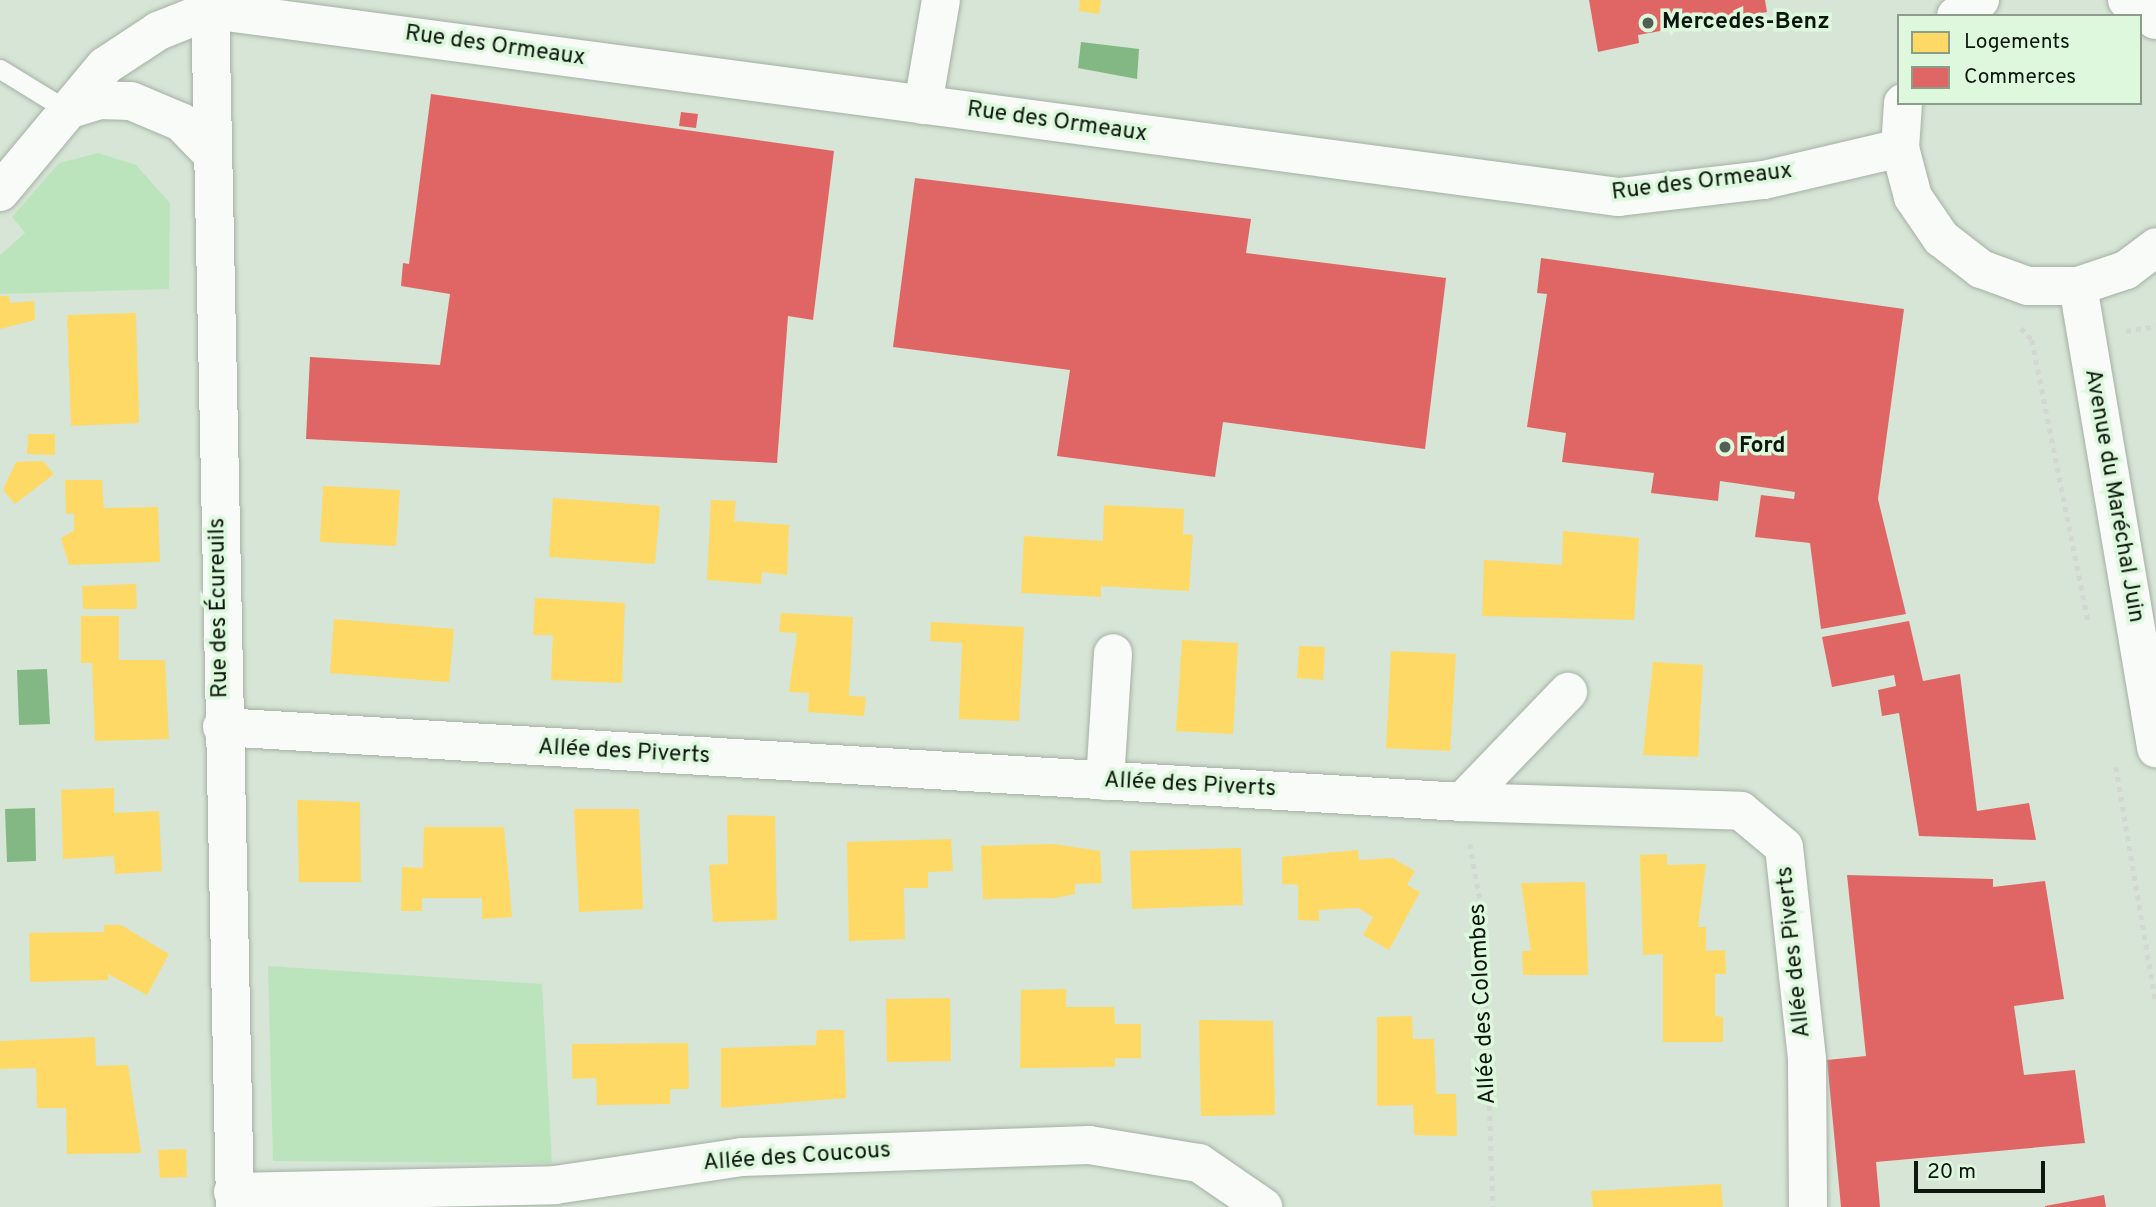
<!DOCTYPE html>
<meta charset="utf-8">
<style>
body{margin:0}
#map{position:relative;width:2156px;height:1207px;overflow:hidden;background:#d6e5d5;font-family:Overpass,sans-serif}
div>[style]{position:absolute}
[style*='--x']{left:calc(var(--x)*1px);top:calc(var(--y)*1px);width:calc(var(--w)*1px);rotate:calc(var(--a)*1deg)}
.green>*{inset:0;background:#bce4bc}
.water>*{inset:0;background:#83b784}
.homes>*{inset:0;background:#ffd966}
.shops>*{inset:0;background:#e06666}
.path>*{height:4.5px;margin-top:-2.25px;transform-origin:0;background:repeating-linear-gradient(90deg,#d3d7d2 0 5px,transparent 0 10px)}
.roads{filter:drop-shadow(0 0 2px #a4b0a4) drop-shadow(0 0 2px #a4b0a4)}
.service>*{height:19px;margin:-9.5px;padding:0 9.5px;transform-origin:9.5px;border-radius:9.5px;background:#f9fbf9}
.minor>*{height:38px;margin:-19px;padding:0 19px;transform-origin:19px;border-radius:19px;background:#f9fbf9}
.primary>*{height:38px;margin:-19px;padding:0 19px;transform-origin:19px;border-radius:19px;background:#f9fbf9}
.dots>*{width:19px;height:19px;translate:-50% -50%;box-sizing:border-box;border:4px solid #ddf8dd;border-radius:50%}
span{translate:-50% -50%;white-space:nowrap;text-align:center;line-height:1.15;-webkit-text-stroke:7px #ddf8dd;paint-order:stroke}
.poi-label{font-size:23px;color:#0e170e;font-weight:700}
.left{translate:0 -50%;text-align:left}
.street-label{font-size:23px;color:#0e170e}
.legend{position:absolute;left:1897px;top:14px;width:245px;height:91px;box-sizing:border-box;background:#ddf8dd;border:2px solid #8a9e8a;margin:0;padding:9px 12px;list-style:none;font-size:21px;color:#0e170e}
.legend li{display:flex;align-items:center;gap:14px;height:35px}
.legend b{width:35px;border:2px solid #8a9e8a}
.scale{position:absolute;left:1914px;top:1161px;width:131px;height:32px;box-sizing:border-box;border:4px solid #0e170e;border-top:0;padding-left:9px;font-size:21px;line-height:24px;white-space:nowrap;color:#0e170e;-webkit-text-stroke:5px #ddf8dd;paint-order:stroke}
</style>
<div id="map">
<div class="green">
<i style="clip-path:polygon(98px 153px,136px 165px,170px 203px,169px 289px,0 294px,0 255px,25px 233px,12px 217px,59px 163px)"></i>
<i style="clip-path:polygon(268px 966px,542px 984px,552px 1163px,273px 1161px)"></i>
</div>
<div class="water">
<i style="clip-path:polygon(1081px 42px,1139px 49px,1137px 79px,1078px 68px)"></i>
<i style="clip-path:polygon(47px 669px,50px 724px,19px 725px,17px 670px)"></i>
<i style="clip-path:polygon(35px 808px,36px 861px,7px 862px,5px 809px)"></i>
</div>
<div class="homes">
<i style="clip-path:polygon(1080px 0,1101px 0,1099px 14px,1079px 11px)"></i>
<i style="clip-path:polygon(0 296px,9px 296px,10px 303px,34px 301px,35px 320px,0 329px)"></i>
<i style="clip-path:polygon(136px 313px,139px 423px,71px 426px,67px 315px)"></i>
<i style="clip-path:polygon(28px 434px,55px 434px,55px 455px,27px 454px)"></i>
<i style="clip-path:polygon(43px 461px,54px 474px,15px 504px,3px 490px,16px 462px)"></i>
<i style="clip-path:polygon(65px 480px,102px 480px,104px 508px,158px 507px,160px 562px,69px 565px,61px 538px,74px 531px,74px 513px,66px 514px)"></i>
<i style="clip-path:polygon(323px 486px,400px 490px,396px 546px,320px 542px)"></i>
<i style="clip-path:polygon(553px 498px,660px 506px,655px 564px,549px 557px)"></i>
<i style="clip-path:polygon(711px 500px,736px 501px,734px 521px,789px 525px,787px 575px,762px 572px,761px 584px,707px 580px)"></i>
<i style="clip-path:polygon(1104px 505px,1184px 509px,1183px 534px,1193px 535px,1189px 591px,1101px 586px,1101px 597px,1021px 593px,1024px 536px,1103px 541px)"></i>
<i style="clip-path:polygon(1563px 531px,1639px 538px,1634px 620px,1482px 616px,1484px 560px,1562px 565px)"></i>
<i style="clip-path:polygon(136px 584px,137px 609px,83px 609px,82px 586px)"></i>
<i style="clip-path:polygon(535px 598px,625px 603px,622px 683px,551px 680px,553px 635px,533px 635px)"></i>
<i style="clip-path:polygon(781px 613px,853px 617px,849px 696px,866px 697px,864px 716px,808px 712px,809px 693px,789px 692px,797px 633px,779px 632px)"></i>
<i style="clip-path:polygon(81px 616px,119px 616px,119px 660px,165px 660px,169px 739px,95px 741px,92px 663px,81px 663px)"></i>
<i style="clip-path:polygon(334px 619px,454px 629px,449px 682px,330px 673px)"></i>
<i style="clip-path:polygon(931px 622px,1024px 627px,1019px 721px,959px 719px,962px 643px,930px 641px)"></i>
<i style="clip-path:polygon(1182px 640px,1238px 643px,1233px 734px,1176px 731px)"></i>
<i style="clip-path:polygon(1299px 646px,1325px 647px,1323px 680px,1297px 678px)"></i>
<i style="clip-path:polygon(1391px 651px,1456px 654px,1450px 751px,1386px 748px)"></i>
<i style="clip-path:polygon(1653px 662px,1703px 665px,1698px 757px,1643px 755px)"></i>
<i style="clip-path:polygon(114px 788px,114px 813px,159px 811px,162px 871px,115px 874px,114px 856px,63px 859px,61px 790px)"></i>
<i style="clip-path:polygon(297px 800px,360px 802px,361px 882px,299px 882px)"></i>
<i style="clip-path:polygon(574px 809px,639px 809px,643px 909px,579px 912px)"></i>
<i style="clip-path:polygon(727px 815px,775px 816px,777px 920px,713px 922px,709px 865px,728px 864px)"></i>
<i style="clip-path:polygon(424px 827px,504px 827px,512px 917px,482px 919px,482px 898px,422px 898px,422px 911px,401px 911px,402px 867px,423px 868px)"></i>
<i style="clip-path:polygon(951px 839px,953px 871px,928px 872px,928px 888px,904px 888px,905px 939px,849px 941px,847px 842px)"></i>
<i style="clip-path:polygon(1054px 844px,1100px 851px,1102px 883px,1075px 884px,1075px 894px,1055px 898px,983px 899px,981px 846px)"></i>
<i style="clip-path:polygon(1241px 848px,1243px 905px,1132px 909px,1130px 851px)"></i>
<i style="clip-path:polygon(1358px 850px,1359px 860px,1392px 858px,1415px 871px,1407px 885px,1420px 892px,1389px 950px,1363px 935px,1373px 917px,1358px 908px,1319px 910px,1319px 921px,1298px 920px,1298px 885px,1282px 884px,1282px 857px)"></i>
<i style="clip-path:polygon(1667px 854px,1667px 865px,1706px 864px,1698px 927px,1706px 927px,1706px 951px,1725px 950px,1726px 974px,1715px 974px,1715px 1016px,1723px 1017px,1723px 1042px,1663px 1042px,1663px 954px,1643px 955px,1640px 855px)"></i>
<i style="clip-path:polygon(1585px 882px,1588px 975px,1523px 975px,1522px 951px,1531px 951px,1521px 883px)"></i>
<i style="clip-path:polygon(104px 925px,121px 925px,169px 954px,147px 995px,108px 974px,108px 980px,30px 982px,29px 933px,104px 932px)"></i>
<i style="clip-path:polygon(1066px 989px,1066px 1007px,1114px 1007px,1115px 1024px,1141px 1024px,1141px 1058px,1115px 1058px,1115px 1067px,1020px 1068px,1021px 990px)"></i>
<i style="clip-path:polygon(950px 998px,951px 1061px,887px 1062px,886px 999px)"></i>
<i style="clip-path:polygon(1412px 1016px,1413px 1039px,1434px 1039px,1436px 1094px,1456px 1094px,1457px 1136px,1414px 1135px,1413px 1105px,1377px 1106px,1377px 1017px)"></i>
<i style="clip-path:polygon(1199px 1020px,1273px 1021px,1275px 1115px,1201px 1116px)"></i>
<i style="clip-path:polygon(817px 1030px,844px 1030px,846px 1098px,721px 1108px,721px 1048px,816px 1045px)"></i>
<i style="clip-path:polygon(95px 1037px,96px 1066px,128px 1065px,141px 1153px,67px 1154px,66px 1108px,37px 1108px,36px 1068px,0 1069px,0 1041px)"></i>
<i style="clip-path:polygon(688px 1043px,689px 1089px,670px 1089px,670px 1104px,597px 1105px,596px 1078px,572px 1079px,572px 1044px)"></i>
<i style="clip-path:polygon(186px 1149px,187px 1177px,160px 1178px,158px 1150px)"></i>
<i style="clip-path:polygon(1721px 1184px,1723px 1207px,1593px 1207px,1591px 1191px)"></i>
</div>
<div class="shops">
<i style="clip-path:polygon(1589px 0,1765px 0,1767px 12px,1638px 35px,1639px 43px,1598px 52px)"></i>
<i style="clip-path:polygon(431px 94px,834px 151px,813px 320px,788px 316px,777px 463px,306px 439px,310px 357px,440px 365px,450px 294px,401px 286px,403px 263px,409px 264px)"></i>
<i style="clip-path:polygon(681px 112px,698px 114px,696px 128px,679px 126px)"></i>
<i style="clip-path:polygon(915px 178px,1251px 219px,1246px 253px,1446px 278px,1425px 449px,1223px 422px,1215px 477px,1057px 456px,1070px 370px,893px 347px)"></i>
<i style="clip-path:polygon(1541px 258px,1904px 309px,1878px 499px,1906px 614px,1821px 629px,1810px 543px,1755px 537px,1761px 495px,1794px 499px,1795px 492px,1720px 481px,1718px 501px,1651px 493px,1654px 473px,1562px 462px,1566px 433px,1527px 427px,1547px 294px,1537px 293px)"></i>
<i style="clip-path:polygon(1909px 621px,1923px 681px,1960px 674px,1977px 811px,2029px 803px,2036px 840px,1919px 836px,1899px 713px,1882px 716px,1878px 690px,1896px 686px,1894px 675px,1832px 687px,1822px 637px)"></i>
<i style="clip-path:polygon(1847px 875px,1993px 879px,1993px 887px,2045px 881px,2064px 999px,2014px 1006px,2024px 1075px,2075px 1070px,2085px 1143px,1876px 1162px,1880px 1207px,1841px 1207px,1827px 1060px,1866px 1056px)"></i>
<i style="clip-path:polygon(2104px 1195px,2106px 1207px,2045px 1207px,2045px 1206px)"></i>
</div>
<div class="path">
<i style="--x:2021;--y:328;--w:16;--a:47"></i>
<i style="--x:2032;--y:340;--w:287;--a:78.7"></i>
<i style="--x:2126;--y:331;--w:30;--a:-9"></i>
<i style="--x:2116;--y:767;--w:239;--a:80.4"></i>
<i style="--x:1470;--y:844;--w:73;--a:79.8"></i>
<i style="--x:1483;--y:916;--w:291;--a:88"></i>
</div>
<div class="roads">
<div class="service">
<i style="--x:0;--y:69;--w:79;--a:31.5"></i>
</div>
<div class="minor">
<i style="--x:210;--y:0;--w:1207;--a:88.81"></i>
<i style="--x:923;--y:105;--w:107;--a:-80.3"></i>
<i style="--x:67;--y:110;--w:34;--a:-17"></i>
<i style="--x:99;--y:100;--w:32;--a:2"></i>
<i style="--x:131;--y:101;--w:54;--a:22.8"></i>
<i style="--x:181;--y:122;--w:40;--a:46"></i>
<i style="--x:0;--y:192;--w:164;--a:-50.2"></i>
<i style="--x:105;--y:66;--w:64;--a:-33.4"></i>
<i style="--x:158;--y:31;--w:57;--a:-21.6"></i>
<i style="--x:211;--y:10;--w:1420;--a:7.57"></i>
<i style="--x:1619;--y:197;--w:146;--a:-6.7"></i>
<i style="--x:1764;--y:180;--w:140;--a:-13.2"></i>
<i style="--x:222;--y:727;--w:1242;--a:3.46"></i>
<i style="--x:1462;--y:802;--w:279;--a:1.8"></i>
<i style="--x:1741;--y:811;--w:56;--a:39.9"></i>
<i style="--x:1784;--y:847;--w:214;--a:83.8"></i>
<i style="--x:1807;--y:1060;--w:147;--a:89.6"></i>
<i style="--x:1105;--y:781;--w:128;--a:-86.4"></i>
<i style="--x:1462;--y:802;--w:153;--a:-46.1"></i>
<i style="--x:233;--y:1192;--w:322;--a:-1.2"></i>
<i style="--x:555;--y:1185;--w:189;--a:-8.5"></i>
<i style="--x:742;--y:1157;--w:347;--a:-2"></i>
<i style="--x:1089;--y:1145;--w:111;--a:9.3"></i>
<i style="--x:1199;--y:1163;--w:78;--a:34.5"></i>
</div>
<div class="primary">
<i style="--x:2127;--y:0;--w:35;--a:35"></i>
<i style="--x:1956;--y:16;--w:29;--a:-34"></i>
<i style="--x:1903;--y:103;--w:45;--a:93.8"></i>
<i style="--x:1900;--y:148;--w:51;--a:75.1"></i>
<i style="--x:1913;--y:197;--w:50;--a:55.7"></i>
<i style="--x:1941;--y:238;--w:51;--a:37.8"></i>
<i style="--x:1981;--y:269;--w:50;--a:19.9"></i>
<i style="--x:2028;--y:286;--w:50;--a:0"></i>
<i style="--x:2078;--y:286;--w:51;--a:-18.4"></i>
<i style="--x:2126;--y:270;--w:38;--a:-37"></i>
<i style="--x:2078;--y:286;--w:469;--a:80.4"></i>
</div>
</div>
<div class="dots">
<i style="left:1648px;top:23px;background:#545f54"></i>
<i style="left:1725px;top:447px;background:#545f54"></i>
</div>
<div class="poi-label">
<span class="left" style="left:1662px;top:23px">Mercedes-Benz</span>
<span class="left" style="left:1739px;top:447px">Ford</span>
</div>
<div class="street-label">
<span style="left:495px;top:47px;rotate:8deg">Rue des Ormeaux</span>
<span style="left:1057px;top:123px;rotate:8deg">Rue des Ormeaux</span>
<span style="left:1702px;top:183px;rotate:-7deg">Rue des Ormeaux</span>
<span style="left:2113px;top:496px;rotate:80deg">Avenue du Maréchal Juin</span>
<span style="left:220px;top:608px;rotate:-91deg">Rue des Écureuils</span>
<span style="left:624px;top:753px;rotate:3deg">Allée des Piverts</span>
<span style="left:1190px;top:786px;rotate:3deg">Allée des Piverts</span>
<span style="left:1795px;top:952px;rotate:-96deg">Allée des Piverts</span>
<span style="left:1484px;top:1004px;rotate:-93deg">Allée des Colombes</span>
<span style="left:797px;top:1158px;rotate:-4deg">Allée des Coucous</span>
</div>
<ul class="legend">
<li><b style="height:19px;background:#ffd966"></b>Logements</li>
<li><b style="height:19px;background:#e06666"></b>Commerces</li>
</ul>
<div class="scale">20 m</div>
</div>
